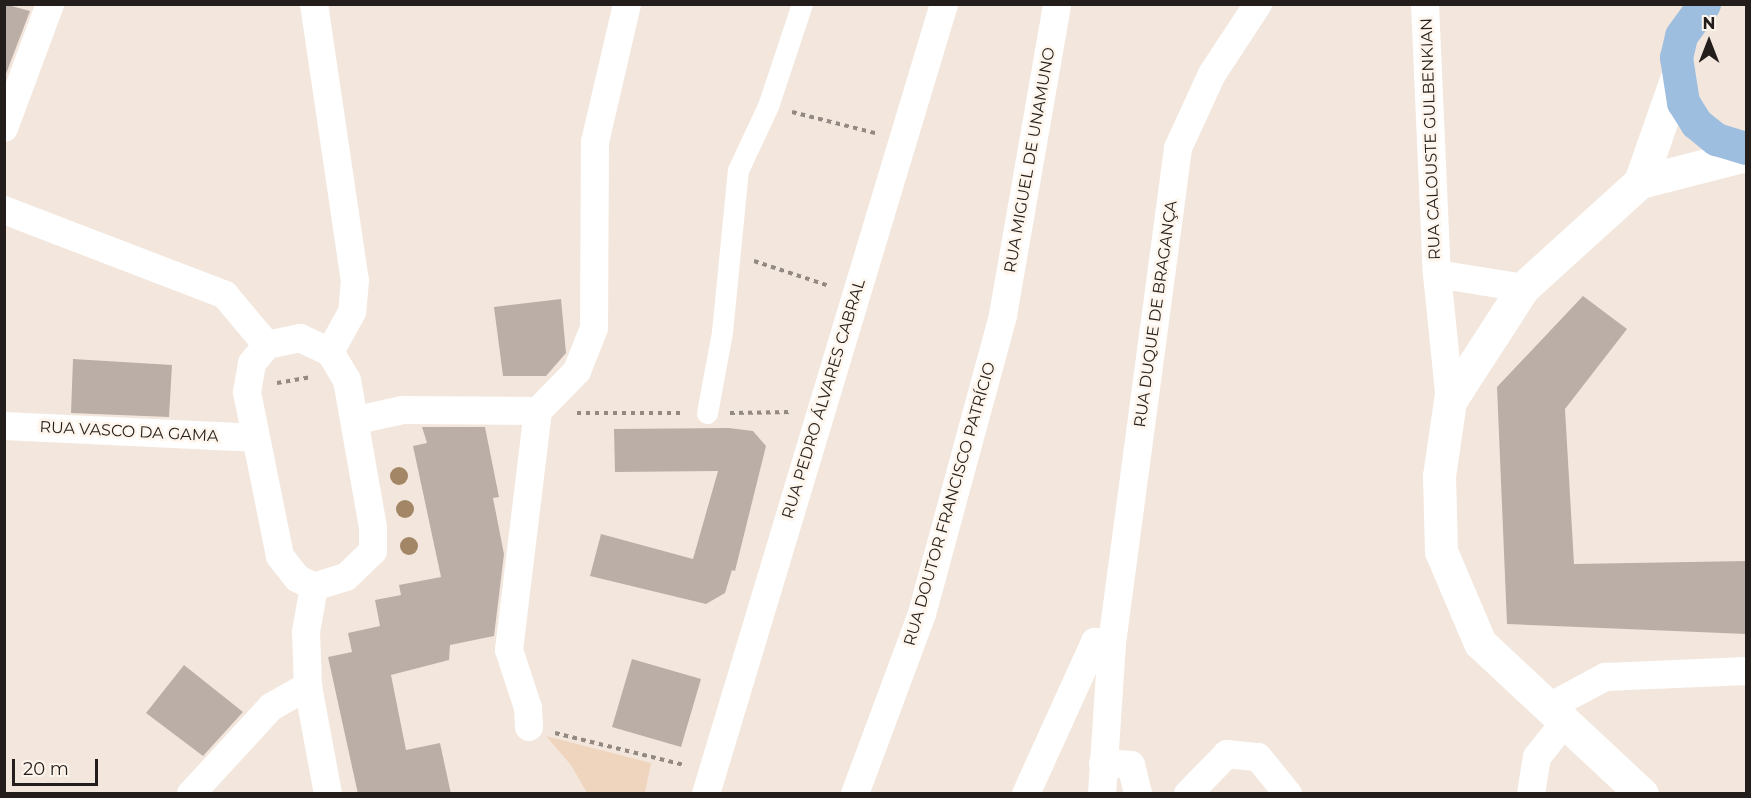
<!DOCTYPE html>
<meta charset="utf-8">
<style>
body{margin:0}
#map{position:relative;width:1751px;height:798px;overflow:hidden;background:#f3e7dd;font-family:Montserrat,sans-serif}
div>[style]{position:absolute}
[style*='--x']{left:calc(var(--x)*1px);top:calc(var(--y)*1px);width:calc(var(--w)*1px);rotate:calc(var(--a)*1deg)}
.green>*{inset:0;background:#efd5be}
.building>*{inset:0;background:#bbaea7}
.path>*{height:4px;margin-top:-2px;transform-origin:0;background:repeating-linear-gradient(90deg,#928982 0 4.5px,transparent 0 9px)}
.pedestrian>*{height:21px;margin:-10.5px;padding:0 10.5px;transform-origin:10.5px;border-radius:10.5px;background:#fff}
.minor>*{height:28px;margin:-14px;padding:0 14px;transform-origin:14px;border-radius:14px;background:#fff}
.tertiary>*{height:33px;margin:-16.5px;padding:0 16.5px;transform-origin:16.5px;border-radius:16.5px;background:#fff}
.primary>*{height:33px;margin:-16.5px;padding:0 16.5px;transform-origin:16.5px;border-radius:16.5px;background:#9ebee0}
.trees>*{width:18px;height:18px;margin:-9px;border-radius:50%;background:#a38666}
span{translate:-50% -50%;white-space:nowrap;text-align:center;line-height:1.15;-webkit-text-stroke:5px #fef5ec;paint-order:stroke}
.street-label{font-size:16px;color:#231e1b}
.frame{position:absolute;inset:0;border:6px solid #231e1b;pointer-events:none}
.north{position:absolute;left:1679px;top:12px;width:60px;height:60px;-webkit-text-stroke:4px #fef5ec;paint-order:stroke;rotate:0deg;font-size:16px;font-weight:700;line-height:24px;text-align:center;color:#231e1b}
.north::after{content:'';display:block;margin:auto;width:21px;height:27px;background:#231e1b;clip-path:polygon(50% 0,100% 100%,50% 72%,0 100%)}
.scale{position:absolute;left:12px;top:759px;width:86px;height:27px;box-sizing:border-box;border:3px solid #231e1b;border-top:0;padding-left:8px;font-size:18px;line-height:21px;white-space:nowrap;color:#231e1b;-webkit-text-stroke:4px #fef5ec;paint-order:stroke}
</style>
<div id="map">
<div class="green">
<i style="clip-path:polygon(546px 736px,651px 763px,645px 793px,587px 793px,571px 765px)"></i>
</div>
<div class="building">
<i style="clip-path:polygon(4px 4px,30px 11px,4px 79px)"></i>
<i style="clip-path:polygon(1583px 296px,1627px 329px,1565px 409px,1574px 564px,1746px 561px,1746px 634px,1507px 624px,1497px 387px)"></i>
<i style="clip-path:polygon(561px 299px,566px 353px,546px 376px,503px 376px,494px 307px)"></i>
<i style="clip-path:polygon(73px 359px,172px 365px,169px 417px,71px 413px)"></i>
<i style="clip-path:polygon(422px 427px,485px 427px,499px 497px,493px 498px,504px 554px,494px 636px,450px 645px,449px 660px,391px 675px,406px 750px,440px 743px,451px 794px,358px 794px,328px 657px,352px 652px,348px 633px,380px 626px,375px 600px,401px 595px,399px 585px,441px 577px,413px 446px,427px 443px)"></i>
<i style="clip-path:polygon(729px 428px,753px 431px,766px 446px,735px 571px,732px 570px,725px 593px,706px 604px,590px 576px,601px 534px,693px 559px,718px 471px,615px 472px,614px 429px)"></i>
<i style="clip-path:polygon(632px 659px,701px 679px,681px 747px,612px 727px)"></i>
<i style="clip-path:polygon(184px 665px,243px 712px,203px 756px,146px 713px)"></i>
</div>
<div class="path">
<i style="--x:792;--y:112;--w:86;--a:14.2"></i>
<i style="--x:754;--y:261;--w:79;--a:18.4"></i>
<i style="--x:277;--y:383;--w:35;--a:-10"></i>
<i style="--x:577;--y:413;--w:107;--a:0"></i>
<i style="--x:730;--y:413;--w:62;--a:-0.9"></i>
<i style="--x:555;--y:733;--w:133;--a:13.9"></i>
</div>
<div class="pedestrian">
<i style="--x:707;--y:413;--w:82;--a:-79.5"></i>
<i style="--x:722;--y:332;--w:163;--a:-84.4"></i>
<i style="--x:738;--y:170;--w:71;--a:-64.9"></i>
<i style="--x:768;--y:106;--w:108;--a:-71.6"></i>
</div>
<div class="minor">
<i style="--x:314;--y:4;--w:279;--a:81.6"></i>
<i style="--x:355;--y:280;--w:32;--a:95"></i>
<i style="--x:352;--y:312;--w:46;--a:118.8"></i>
<i style="--x:1425;--y:4;--w:270;--a:87.5"></i>
<i style="--x:1437;--y:274;--w:128;--a:84.2"></i>
<i style="--x:4;--y:128;--w:132;--a:-69.6"></i>
<i style="--x:4;--y:210;--w:237;--a:21"></i>
<i style="--x:225;--y:295;--w:65;--a:50"></i>
<i style="--x:1437;--y:274;--w:87;--a:9.2"></i>
<i style="--x:300;--y:338;--w:33;--a:25"></i>
<i style="--x:330;--y:352;--w:33;--a:59"></i>
<i style="--x:347;--y:380;--w:150;--a:80"></i>
<i style="--x:373;--y:528;--w:23;--a:90"></i>
<i style="--x:373;--y:551;--w:37;--a:136"></i>
<i style="--x:346;--y:577;--w:34;--a:163"></i>
<i style="--x:314;--y:587;--w:19;--a:-152"></i>
<i style="--x:297;--y:578;--w:28;--a:-128"></i>
<i style="--x:280;--y:556;--w:167;--a:-101.4"></i>
<i style="--x:247;--y:392;--w:29;--a:-80"></i>
<i style="--x:252;--y:363;--w:23;--a:-50"></i>
<i style="--x:267;--y:345;--w:34;--a:-12"></i>
<i style="--x:357;--y:420;--w:47;--a:-12.3"></i>
<i style="--x:403;--y:410;--w:135;--a:0.4"></i>
<i style="--x:538;--y:411;--w:56;--a:-45.7"></i>
<i style="--x:577;--y:371;--w:46;--a:-68.4"></i>
<i style="--x:594;--y:328;--w:186;--a:-89.7"></i>
<i style="--x:595;--y:142;--w:142;--a:-76.9"></i>
<i style="--x:4;--y:426;--w:250;--a:2.7"></i>
<i style="--x:314;--y:587;--w:46;--a:100.1"></i>
<i style="--x:306;--y:632;--w:54;--a:87.9"></i>
<i style="--x:308;--y:686;--w:110;--a:79.5"></i>
<i style="--x:1547;--y:708;--w:66;--a:-28.1"></i>
<i style="--x:1605;--y:677;--w:141;--a:-2.4"></i>
<i style="--x:529;--y:727;--w:19;--a:-93"></i>
<i style="--x:528;--y:708;--w:61;--a:-108.1"></i>
<i style="--x:509;--y:650;--w:241;--a:-83.1"></i>
<i style="--x:1103;--y:763;--w:28;--a:4"></i>
<i style="--x:1131;--y:765;--w:30;--a:76"></i>
<i style="--x:191;--y:794;--w:118;--a:-47.4"></i>
<i style="--x:271;--y:707;--w:43;--a:-29.6"></i>
<i style="--x:706;--y:794;--w:825;--a:-73.23"></i>
<i style="--x:855;--y:794;--w:192;--a:-69.6"></i>
<i style="--x:922;--y:614;--w:310;--a:-74.8"></i>
<i style="--x:1003;--y:315;--w:316;--a:-80.1"></i>
<i style="--x:1026;--y:794;--w:167;--a:-65.6"></i>
<i style="--x:1095;--y:642;--w:17;--a:3"></i>
<i style="--x:1102;--y:794;--w:151;--a:-86.2"></i>
<i style="--x:1112;--y:643;--w:499;--a:-82.4"></i>
<i style="--x:1178;--y:148;--w:81;--a:-65.3"></i>
<i style="--x:1212;--y:74;--w:84;--a:-56.7"></i>
<i style="--x:1188;--y:794;--w:56;--a:-45.7"></i>
<i style="--x:1227;--y:754;--w:31;--a:6"></i>
<i style="--x:1258;--y:757;--w:48;--a:51"></i>
<i style="--x:1531;--y:794;--w:37;--a:-81"></i>
<i style="--x:1537;--y:757;--w:43;--a:-51.5"></i>
</div>
<div class="tertiary">
<i style="--x:1640;--y:182;--w:109;--a:-70.7"></i>
<i style="--x:1642;--y:794;--w:221;--a:-137"></i>
<i style="--x:1480;--y:643;--w:100;--a:-113"></i>
<i style="--x:1441;--y:551;--w:75;--a:-91.5"></i>
<i style="--x:1439;--y:476;--w:76;--a:-81.7"></i>
<i style="--x:1450;--y:401;--w:135;--a:-57.1"></i>
<i style="--x:1523;--y:288;--w:158;--a:-42.2"></i>
<i style="--x:1640;--y:182;--w:109;--a:-14.3"></i>
</div>
<div class="primary">
<i style="--x:1704;--y:4;--w:39;--a:126"></i>
<i style="--x:1681;--y:36;--w:22;--a:103"></i>
<i style="--x:1676;--y:57;--w:46;--a:81.2"></i>
<i style="--x:1683;--y:102;--w:25;--a:58"></i>
<i style="--x:1696;--y:123;--w:26;--a:39"></i>
<i style="--x:1716;--y:139;--w:31;--a:17"></i>
</div>
<div class="trees">
<i style="left:399px;top:476px"></i>
<i style="left:405px;top:509px"></i>
<i style="left:409px;top:546px"></i>
</div>
<div class="street-label">
<span style="left:1431px;top:139px;rotate:-92deg">RUA CALOUSTE GULBENKIAN</span>
<span style="left:1030px;top:160px;rotate:-80deg">RUA MIGUEL DE UNAMUNO</span>
<span style="left:1156px;top:314px;rotate:-82deg">RUA DUQUE DE BRAGANÇA</span>
<span style="left:824px;top:399px;rotate:-73deg">RUA PEDRO ÁLVARES CABRAL</span>
<span style="left:129px;top:432px;rotate:3deg">RUA VASCO DA GAMA</span>
<span style="left:950px;top:504px;rotate:-74deg">RUA DOUTOR FRANCISCO PATRÍCIO</span>
</div>
<div class="frame"></div>
<div class="north">N</div>
<div class="scale">20 m</div>
</div>
